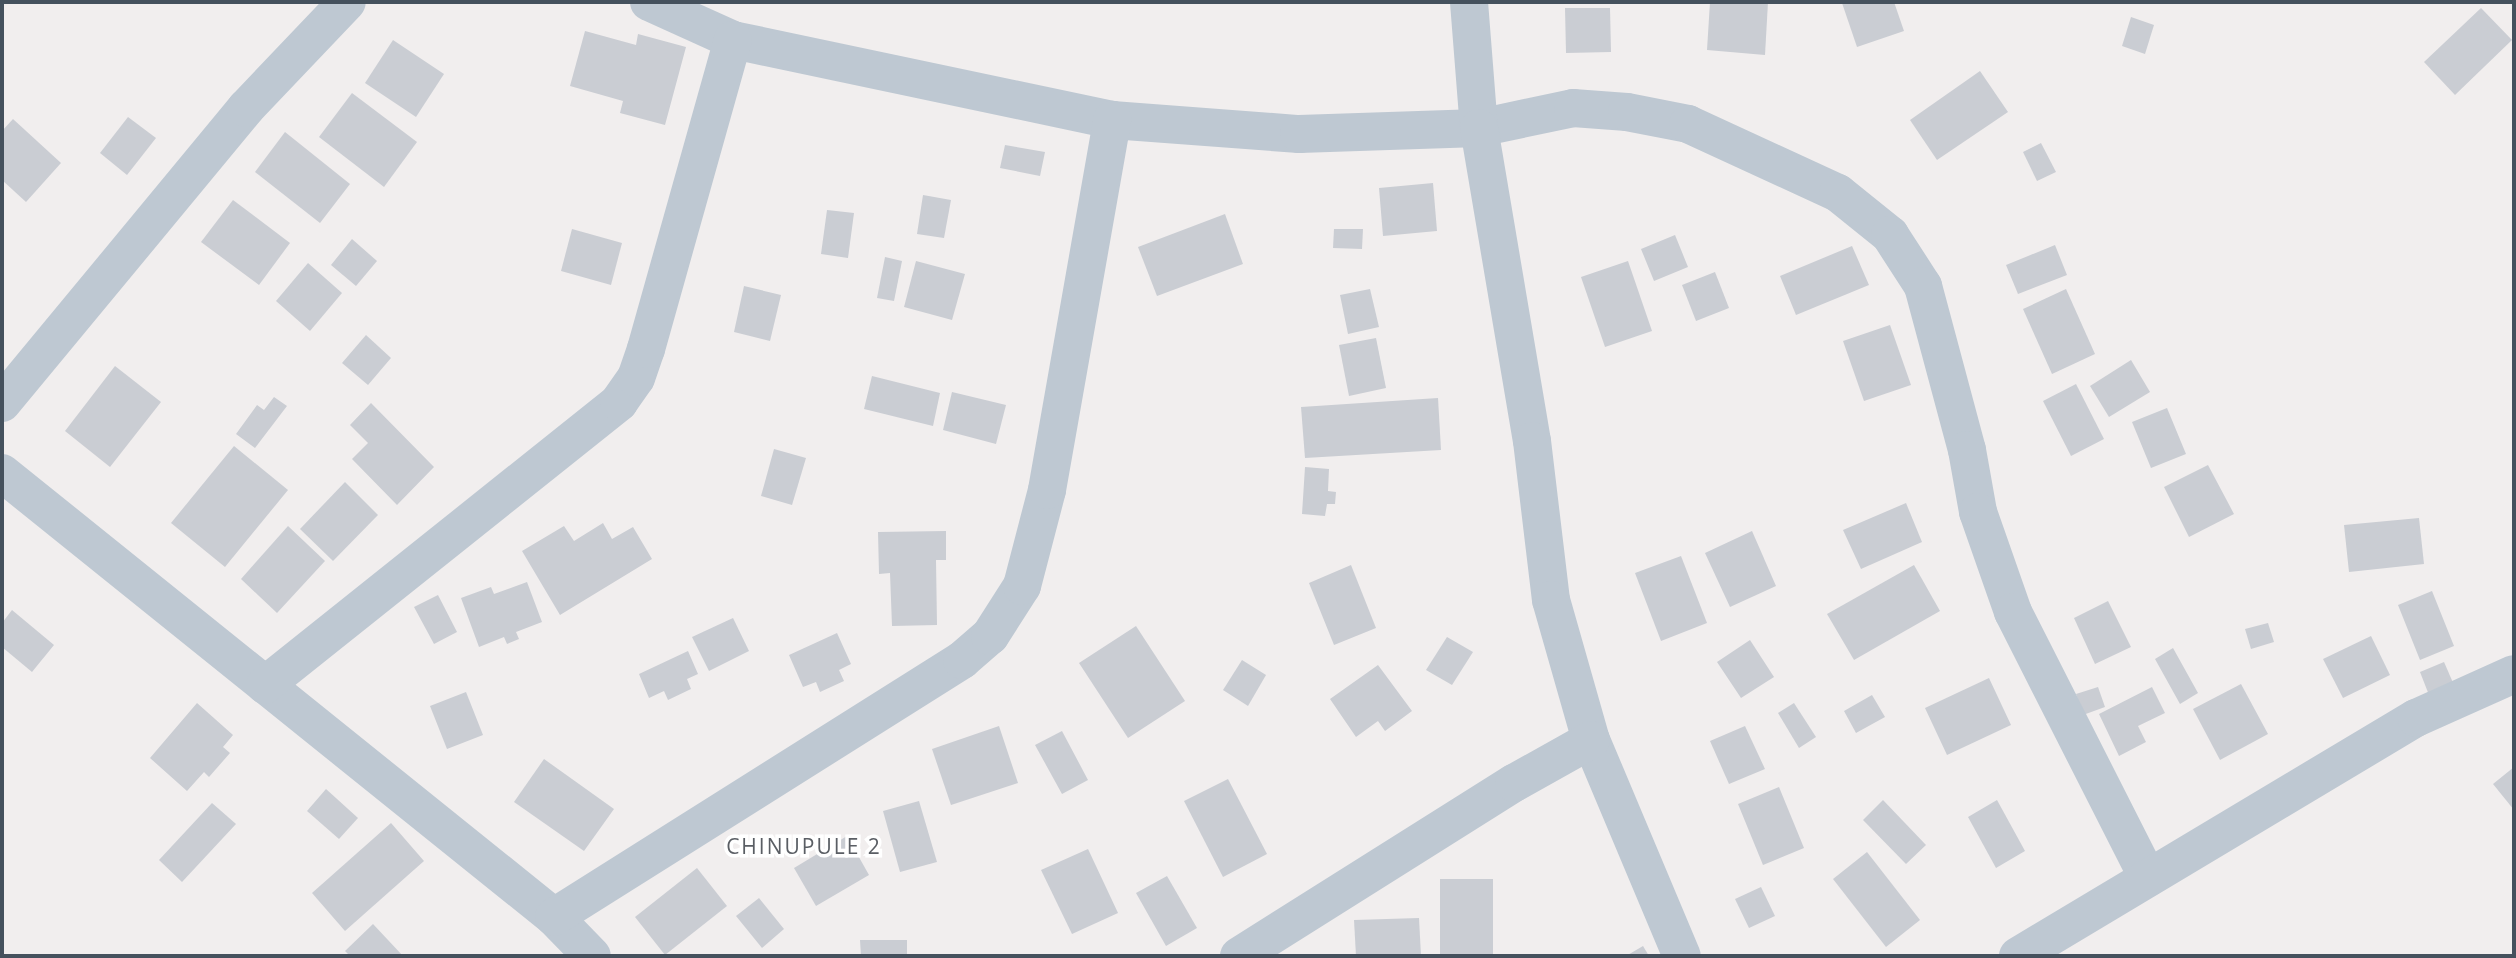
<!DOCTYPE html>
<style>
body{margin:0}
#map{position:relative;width:2516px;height:958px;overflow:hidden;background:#f1eeee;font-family:"Open Sans",sans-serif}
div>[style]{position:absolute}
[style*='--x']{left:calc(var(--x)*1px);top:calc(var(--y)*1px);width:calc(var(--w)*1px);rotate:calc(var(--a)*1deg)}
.building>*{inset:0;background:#cacdd3}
.minor>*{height:38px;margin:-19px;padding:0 19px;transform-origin:19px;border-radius:19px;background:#bec8d2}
span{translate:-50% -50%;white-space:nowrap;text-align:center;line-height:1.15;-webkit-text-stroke:7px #fff;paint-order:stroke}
.quarter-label{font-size:21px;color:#5a5e64;letter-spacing:2px}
.frame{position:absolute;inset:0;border:4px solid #45515d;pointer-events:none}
</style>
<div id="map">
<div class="building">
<i style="clip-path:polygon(1710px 2px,1768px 2px,1765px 55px,1707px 50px)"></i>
<i style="clip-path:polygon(1894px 2px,1904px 31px,1857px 47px,1842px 3px)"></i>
<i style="clip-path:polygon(1565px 8px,1610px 8px,1611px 52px,1566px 53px)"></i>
<i style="clip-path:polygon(2481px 8px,2512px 40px,2455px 95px,2424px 62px)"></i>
<i style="clip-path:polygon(2131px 17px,2154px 25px,2145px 54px,2122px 46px)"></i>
<i style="clip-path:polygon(585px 31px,636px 45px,638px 34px,686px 47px,665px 125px,620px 113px,623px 101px,570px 86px)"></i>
<i style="clip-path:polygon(393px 40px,444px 74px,416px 117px,365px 83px)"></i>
<i style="clip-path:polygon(1980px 71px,2008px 112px,1937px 160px,1910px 120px)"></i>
<i style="clip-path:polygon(352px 93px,417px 142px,384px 187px,319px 137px)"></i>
<i style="clip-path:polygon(128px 117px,156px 138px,127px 175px,100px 153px)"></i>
<i style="clip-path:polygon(13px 119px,61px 163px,26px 202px,2px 180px,2px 131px)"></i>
<i style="clip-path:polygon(285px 132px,350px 184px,320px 223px,255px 172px)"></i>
<i style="clip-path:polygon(2041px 143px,2056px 172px,2037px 181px,2023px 152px)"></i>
<i style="clip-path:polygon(1005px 145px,1045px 152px,1040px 176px,1000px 168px)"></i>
<i style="clip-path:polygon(1433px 183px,1437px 231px,1383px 236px,1379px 188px)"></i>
<i style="clip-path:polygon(923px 195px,951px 200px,944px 238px,917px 234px)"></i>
<i style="clip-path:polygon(233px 200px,290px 243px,259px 285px,201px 242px)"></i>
<i style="clip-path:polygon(827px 210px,854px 213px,848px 258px,821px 254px)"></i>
<i style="clip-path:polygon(1225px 214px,1243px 264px,1157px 296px,1138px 247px)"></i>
<i style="clip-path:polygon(572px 229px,622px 243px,611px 285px,561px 271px)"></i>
<i style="clip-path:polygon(1334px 229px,1363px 229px,1362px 249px,1333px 248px)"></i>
<i style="clip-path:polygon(1675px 235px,1688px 267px,1654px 281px,1641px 249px)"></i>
<i style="clip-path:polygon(352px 239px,377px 261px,356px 286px,331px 265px)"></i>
<i style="clip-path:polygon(2055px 245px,2067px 275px,2018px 294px,2006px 265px)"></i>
<i style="clip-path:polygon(1852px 246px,1869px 285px,1796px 315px,1780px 276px)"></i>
<i style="clip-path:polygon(885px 257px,902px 261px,894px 301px,877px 298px)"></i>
<i style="clip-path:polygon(916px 261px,965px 274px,952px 320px,904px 307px)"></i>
<i style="clip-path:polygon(1628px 261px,1652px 331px,1605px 347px,1581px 277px)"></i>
<i style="clip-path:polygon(308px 263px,342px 293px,310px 331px,276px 301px)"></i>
<i style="clip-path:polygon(1715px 272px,1729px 308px,1696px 321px,1682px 285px)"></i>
<i style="clip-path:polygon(744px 286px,781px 295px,770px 341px,734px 332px)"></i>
<i style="clip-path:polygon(1370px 289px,1379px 327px,1348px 334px,1340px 295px)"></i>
<i style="clip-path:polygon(2066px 289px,2095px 354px,2052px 374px,2023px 309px)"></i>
<i style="clip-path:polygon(1890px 325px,1911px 385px,1864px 401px,1843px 341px)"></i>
<i style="clip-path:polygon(366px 335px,391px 358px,368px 385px,342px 363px)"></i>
<i style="clip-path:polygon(1376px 338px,1386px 388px,1349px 396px,1339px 345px)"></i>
<i style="clip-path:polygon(2131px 360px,2150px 392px,2109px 417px,2090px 386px)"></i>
<i style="clip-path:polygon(115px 366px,161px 402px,110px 467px,65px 431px)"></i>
<i style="clip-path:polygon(872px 376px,940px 393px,933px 426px,864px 409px)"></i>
<i style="clip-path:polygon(2076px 384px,2104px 439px,2071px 456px,2043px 401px)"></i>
<i style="clip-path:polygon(952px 392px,1006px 405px,996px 444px,943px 430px)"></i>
<i style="clip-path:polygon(274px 397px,287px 406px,255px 448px,236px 434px,257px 405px,264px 410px)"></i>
<i style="clip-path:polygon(1438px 398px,1441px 450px,1305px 458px,1301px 407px)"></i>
<i style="clip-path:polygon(371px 403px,434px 467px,397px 505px,352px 459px,368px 443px,350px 425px)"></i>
<i style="clip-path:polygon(2167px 408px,2186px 454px,2151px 468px,2132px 422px)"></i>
<i style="clip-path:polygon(234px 446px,288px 490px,225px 567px,171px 523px)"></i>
<i style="clip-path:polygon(774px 449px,806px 458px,792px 505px,761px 496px)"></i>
<i style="clip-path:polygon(2208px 465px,2234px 514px,2189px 537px,2164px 487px)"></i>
<i style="clip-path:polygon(1305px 467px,1329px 469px,1328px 491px,1336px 492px,1335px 504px,1327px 504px,1325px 516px,1302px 514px)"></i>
<i style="clip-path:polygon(345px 482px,378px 515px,333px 561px,300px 529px)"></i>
<i style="clip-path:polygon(1906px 503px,1922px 542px,1861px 569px,1843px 530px)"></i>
<i style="clip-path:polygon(2419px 518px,2424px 564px,2349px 572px,2344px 525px)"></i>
<i style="clip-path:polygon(603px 523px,612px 539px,633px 527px,652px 559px,560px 615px,522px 551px,564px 526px,574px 541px)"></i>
<i style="clip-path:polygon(288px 526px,325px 561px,277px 613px,241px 579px)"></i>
<i style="clip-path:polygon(946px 531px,946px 560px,936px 560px,937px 625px,892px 626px,890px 573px,879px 574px,878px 532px)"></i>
<i style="clip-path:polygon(1752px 531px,1776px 586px,1730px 607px,1705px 553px)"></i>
<i style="clip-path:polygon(1681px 556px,1707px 623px,1661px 641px,1635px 573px)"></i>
<i style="clip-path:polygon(1351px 565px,1376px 628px,1334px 645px,1309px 583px)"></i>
<i style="clip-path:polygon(1914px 565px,1940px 611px,1854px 660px,1827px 614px)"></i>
<i style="clip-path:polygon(527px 582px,542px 622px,516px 632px,519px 639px,507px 644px,504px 637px,479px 647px,461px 598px,491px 587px,494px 594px)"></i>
<i style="clip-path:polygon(2432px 591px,2454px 646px,2420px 660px,2398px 605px)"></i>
<i style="clip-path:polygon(438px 595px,457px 632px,434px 644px,414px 607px)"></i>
<i style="clip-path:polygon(2108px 601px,2131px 647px,2095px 664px,2074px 618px)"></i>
<i style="clip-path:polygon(12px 610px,54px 645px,32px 672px,2px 647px,2px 623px)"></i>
<i style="clip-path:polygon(733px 618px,749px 651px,709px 671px,692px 637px)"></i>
<i style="clip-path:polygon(2268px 623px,2274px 642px,2251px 649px,2245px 629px)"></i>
<i style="clip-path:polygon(1136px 626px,1185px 701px,1128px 738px,1079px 663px)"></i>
<i style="clip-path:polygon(837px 633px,851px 664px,839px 670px,844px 681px,820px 692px,816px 682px,803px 687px,789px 655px)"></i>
<i style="clip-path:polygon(2371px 636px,2390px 675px,2343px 698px,2323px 659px)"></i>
<i style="clip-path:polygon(1447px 637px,1473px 652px,1452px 685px,1426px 670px)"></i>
<i style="clip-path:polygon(1750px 640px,1774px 677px,1741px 698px,1717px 662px)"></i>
<i style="clip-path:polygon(2173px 648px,2198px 693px,2180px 704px,2155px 659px)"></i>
<i style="clip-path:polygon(688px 651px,698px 674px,687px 679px,691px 689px,668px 700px,664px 691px,649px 698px,639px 674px)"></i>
<i style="clip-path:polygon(1242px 660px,1266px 675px,1248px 706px,1223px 690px)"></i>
<i style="clip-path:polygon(2444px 662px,2454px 685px,2429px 695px,2420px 672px)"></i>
<i style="clip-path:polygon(1378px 665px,1412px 711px,1385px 731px,1378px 721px,1356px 737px,1330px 699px)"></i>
<i style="clip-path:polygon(1989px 678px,2011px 725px,1947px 755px,1925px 708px)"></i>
<i style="clip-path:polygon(2241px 684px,2268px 734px,2220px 760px,2193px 709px)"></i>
<i style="clip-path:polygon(2098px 687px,2105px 707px,2083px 715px,2076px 694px)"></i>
<i style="clip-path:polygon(2152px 687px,2165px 713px,2138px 726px,2146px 742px,2119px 756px,2099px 714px)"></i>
<i style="clip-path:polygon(466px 692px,483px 735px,447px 749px,430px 706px)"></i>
<i style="clip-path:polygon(1872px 695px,1885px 717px,1856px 733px,1844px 711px)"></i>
<i style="clip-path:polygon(197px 703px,233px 735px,223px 747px,230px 753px,209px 777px,204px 772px,187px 791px,150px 758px)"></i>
<i style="clip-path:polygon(1794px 703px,1816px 737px,1799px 748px,1778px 713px)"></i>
<i style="clip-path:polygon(999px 726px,1018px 783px,951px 805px,932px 749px)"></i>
<i style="clip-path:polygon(1745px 726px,1765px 769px,1729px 784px,1710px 741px)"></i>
<i style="clip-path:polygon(1062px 731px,1088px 780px,1062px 794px,1035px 745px)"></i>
<i style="clip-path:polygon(544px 759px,614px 809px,584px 851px,514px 802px)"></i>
<i style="clip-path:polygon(2514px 767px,2514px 810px,2493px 784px)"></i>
<i style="clip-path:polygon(1228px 779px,1267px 854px,1223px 877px,1184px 801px)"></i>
<i style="clip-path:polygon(1779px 787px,1804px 848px,1763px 865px,1738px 804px)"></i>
<i style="clip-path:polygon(326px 789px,358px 818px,339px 839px,307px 811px)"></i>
<i style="clip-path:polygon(1883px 800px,1926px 845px,1906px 864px,1863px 820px)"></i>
<i style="clip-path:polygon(1997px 800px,2025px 851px,1996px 868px,1968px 817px)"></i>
<i style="clip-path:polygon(919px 801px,937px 862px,900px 872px,883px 811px)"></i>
<i style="clip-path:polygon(212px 803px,236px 824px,182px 882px,159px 860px)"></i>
<i style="clip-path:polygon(391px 823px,424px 861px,345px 931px,312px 893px)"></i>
<i style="clip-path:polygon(847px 836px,869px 875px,816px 906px,794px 868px)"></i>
<i style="clip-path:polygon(1088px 849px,1118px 913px,1072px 934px,1041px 870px)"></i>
<i style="clip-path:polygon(1867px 852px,1920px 920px,1886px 947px,1833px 879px)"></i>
<i style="clip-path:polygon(697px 868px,727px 906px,665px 955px,635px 917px)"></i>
<i style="clip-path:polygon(1167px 876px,1197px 928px,1166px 946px,1136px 893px)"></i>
<i style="clip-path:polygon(1440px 879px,1493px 879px,1493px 956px,1440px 956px)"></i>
<i style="clip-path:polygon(1761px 887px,1775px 916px,1749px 928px,1735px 899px)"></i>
<i style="clip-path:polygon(759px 898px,784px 929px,762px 948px,736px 916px)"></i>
<i style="clip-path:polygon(1419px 918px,1421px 956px,1356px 956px,1354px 920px)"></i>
<i style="clip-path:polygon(373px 924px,403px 956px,350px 956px,345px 951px)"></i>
<i style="clip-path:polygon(860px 940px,907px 940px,907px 956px,861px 956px)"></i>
<i style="clip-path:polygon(1643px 946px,1649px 956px,1626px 956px)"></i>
</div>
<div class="minor">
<i style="--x:649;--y:2;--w:92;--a:24.3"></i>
<i style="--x:733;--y:40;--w:387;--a:11.9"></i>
<i style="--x:1112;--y:120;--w:188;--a:4.3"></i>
<i style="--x:1299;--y:134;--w:180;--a:-1.9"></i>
<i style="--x:1479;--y:128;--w:96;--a:-12"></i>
<i style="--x:1573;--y:108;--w:54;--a:4.2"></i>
<i style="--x:1627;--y:112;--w:62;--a:11.1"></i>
<i style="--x:1688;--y:124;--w:165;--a:24.7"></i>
<i style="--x:1838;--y:193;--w:67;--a:38.9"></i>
<i style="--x:1890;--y:235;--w:61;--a:57.1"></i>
<i style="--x:1923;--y:286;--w:170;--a:75"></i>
<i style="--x:1967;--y:450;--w:63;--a:79.9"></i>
<i style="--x:1978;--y:512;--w:106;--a:70.7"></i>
<i style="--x:2013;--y:612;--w:298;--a:63.1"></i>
<i style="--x:1469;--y:2;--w:126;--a:85.5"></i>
<i style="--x:1479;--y:128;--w:317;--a:80.4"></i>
<i style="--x:1532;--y:441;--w:160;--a:83.2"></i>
<i style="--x:1551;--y:600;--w:146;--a:74.1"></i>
<i style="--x:1591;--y:740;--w:234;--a:67.2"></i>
<i style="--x:2;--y:403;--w:383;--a:-50.4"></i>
<i style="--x:246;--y:108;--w:146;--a:-46.4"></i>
<i style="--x:2;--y:473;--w:708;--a:38.81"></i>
<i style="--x:554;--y:917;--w:54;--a:45.7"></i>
<i style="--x:265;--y:685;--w:453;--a:-38.6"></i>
<i style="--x:619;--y:402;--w:29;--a:-55"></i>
<i style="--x:636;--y:378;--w:31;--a:-71"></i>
<i style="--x:646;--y:349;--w:321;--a:-74.3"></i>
<i style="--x:554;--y:917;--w:482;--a:-32.2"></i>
<i style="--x:962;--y:660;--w:37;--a:-41"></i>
<i style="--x:990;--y:636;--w:59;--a:-57.4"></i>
<i style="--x:1022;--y:586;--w:99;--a:-75.4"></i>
<i style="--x:1047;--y:490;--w:376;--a:-80"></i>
<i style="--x:1239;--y:956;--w:325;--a:-32.2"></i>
<i style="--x:1514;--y:783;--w:88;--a:-29.2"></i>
<i style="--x:2018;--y:956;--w:464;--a:-30.9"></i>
<i style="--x:2416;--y:718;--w:107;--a:-24.2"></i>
</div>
<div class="quarter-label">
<span style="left:804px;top:846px">CHINUPULE 2</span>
</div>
<div class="frame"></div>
</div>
